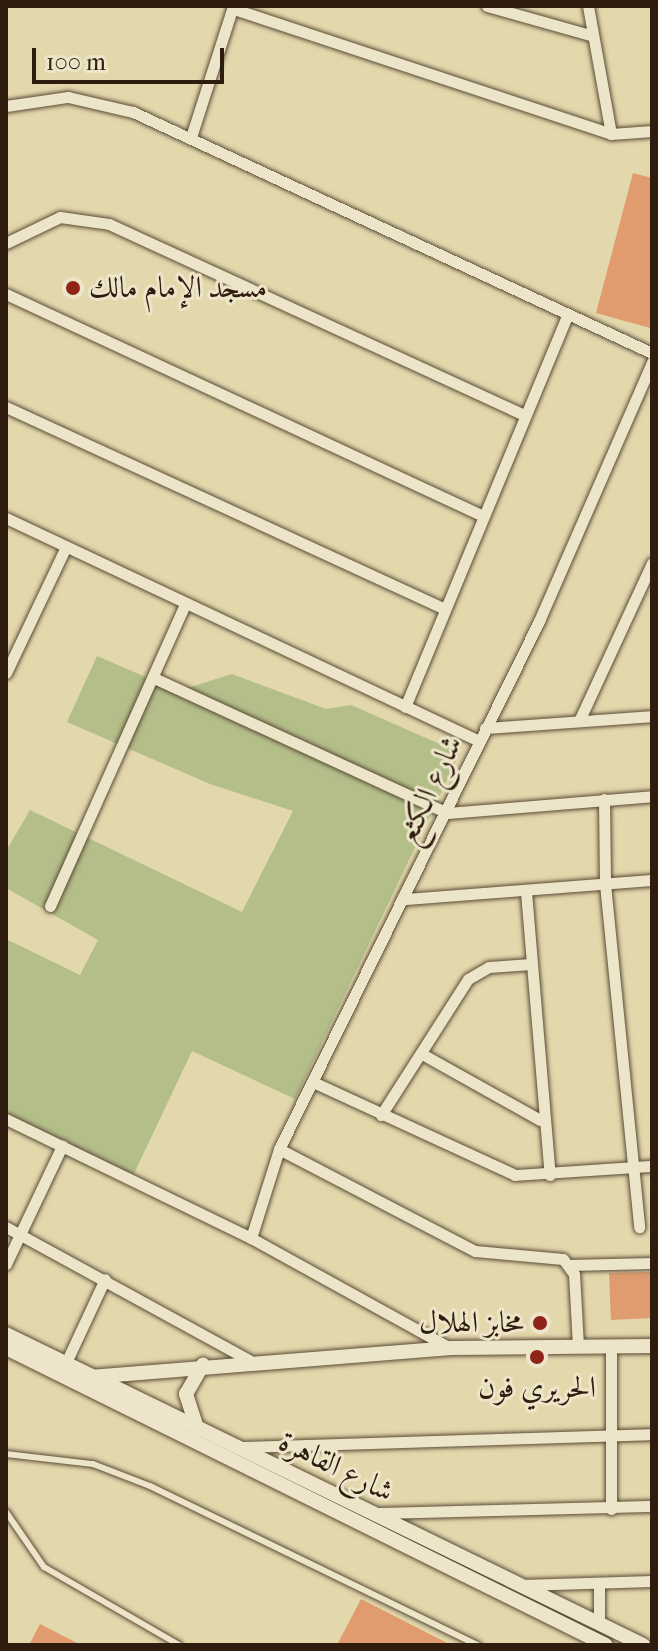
<!DOCTYPE html>
<meta charset="utf-8">
<style>
body{margin:0}
#map{position:relative;width:658px;height:1651px;overflow:hidden;background:#e3d7ac;font-family:"IM FELL French Canon",Amiri,serif}
div>[style]{position:absolute}
[style*='--x']{left:calc(var(--x)*1px);top:calc(var(--y)*1px);width:calc(var(--w)*1px);rotate:calc(var(--a)*1deg)}
.green>*{inset:0;background:#b3be89}
.building>*{inset:0;background:#e09c6f}
.roads{filter:drop-shadow(0 0 2px #5b4b36) drop-shadow(0 0 2px #5b4b36)}
.service>*{height:6px;margin:-3px;padding:0 3px;transform-origin:3px;border-radius:3px;background:#ede5c9}
.minor>*{height:11px;margin:-5.5px;padding:0 5.5px;transform-origin:5.5px;border-radius:5.5px;background:#ede5c9}
.tertiary>*{height:14px;margin:-7px;padding:0 7px;transform-origin:7px;border-radius:7px;background:#ede5c9}
.dots>*{width:22px;height:22px;translate:-50% -50%;box-sizing:border-box;border:4px solid #ede5c9;border-radius:50%}
span{translate:-50% -50%;white-space:nowrap;text-align:center;line-height:1.15;-webkit-text-stroke:6px #ede5c9;paint-order:stroke}
.poi-label{font-size:30px;color:#2e1c0e}
.left{translate:0 -50%;text-align:left}
.right{translate:-100% -50%;text-align:right}
.street-label{font-size:30px;color:#2e1c0e}
.frame{position:absolute;inset:0;border:8px solid #2e1c0e;pointer-events:none}
.scale{position:absolute;left:32px;top:48px;width:192px;height:36px;box-sizing:border-box;border:4px solid #2e1c0e;border-top:0;padding-left:10px;font-size:24px;line-height:28px;white-space:nowrap;color:#2e1c0e;-webkit-text-stroke:6px #ede5c9;paint-order:stroke}
</style>
<div id="map">
<div class="green">
<i style="clip-path:polygon(97px 656px,178px 691px,232px 674px,326px 709px,351px 705px,460px 753px,295px 1099px,192px 1051px,131px 1180px,6px 1120px,6px 939px,80px 975px,98px 940px,6px 888px,6px 851px,30px 810px,242px 912px,293px 811px,210px 784px,67px 722px)"></i>
</div>
<div class="building">
<i style="clip-path:polygon(633px 173px,652px 178px,650px 328px,596px 313px)"></i>
<i style="clip-path:polygon(652px 1272px,652px 1318px,611px 1320px,609px 1273px)"></i>
<i style="clip-path:polygon(361px 1599px,451px 1645px,337px 1645px)"></i>
<i style="clip-path:polygon(40px 1624px,81px 1645px,29px 1645px)"></i>
</div>
<div class="roads">
<div class="service">
<i style="--x:6;--y:1454;--w:88;--a:6.6"></i>
<i style="--x:93;--y:1464;--w:61;--a:21.1"></i>
<i style="--x:150;--y:1486;--w:365;--a:25.9"></i>
<i style="--x:6;--y:1512;--w:67;--a:55.4"></i>
<i style="--x:44;--y:1567;--w:156;--a:30"></i>
</div>
<div class="minor">
<i style="--x:487;--y:6;--w:107;--a:15.7"></i>
<i style="--x:588;--y:6;--w:130;--a:79.8"></i>
<i style="--x:234;--y:9;--w:397;--a:18.3"></i>
<i style="--x:611;--y:134;--w:41;--a:-4.2"></i>
<i style="--x:6;--y:106;--w:63;--a:-8.3"></i>
<i style="--x:68;--y:97;--w:67;--a:13"></i>
<i style="--x:133;--y:112;--w:572;--a:24.91"></i>
<i style="--x:191;--y:137;--w:138;--a:-72.2"></i>
<i style="--x:6;--y:243;--w:60;--a:-25.7"></i>
<i style="--x:60;--y:217;--w:49;--a:8.1"></i>
<i style="--x:109;--y:224;--w:457;--a:24.7"></i>
<i style="--x:6;--y:294;--w:524;--a:24.95"></i>
<i style="--x:6;--y:407;--w:482;--a:24.7"></i>
<i style="--x:6;--y:518;--w:523;--a:25.24"></i>
<i style="--x:6;--y:673;--w:137;--a:-64.6"></i>
<i style="--x:154;--y:678;--w:323;--a:24.7"></i>
<i style="--x:447;--y:813;--w:206;--a:-4.7"></i>
<i style="--x:405;--y:707;--w:424;--a:-67.5"></i>
<i style="--x:579;--y:721;--w:174;--a:-65.2"></i>
<i style="--x:485;--y:728;--w:167;--a:-4.1"></i>
<i style="--x:604;--y:799;--w:85;--a:89.3"></i>
<i style="--x:605;--y:884;--w:345;--a:84.3"></i>
<i style="--x:526;--y:892;--w:284;--a:85.2"></i>
<i style="--x:405;--y:899;--w:248;--a:-4.4"></i>
<i style="--x:50;--y:906;--w:329;--a:-65.9"></i>
<i style="--x:422;--y:1054;--w:135;--a:29.2"></i>
<i style="--x:313;--y:1082;--w:222;--a:24.7"></i>
<i style="--x:515;--y:1175;--w:137;--a:-3.8"></i>
<i style="--x:381;--y:1115;--w:161;--a:-57.4"></i>
<i style="--x:468;--y:979;--w:24;--a:-30"></i>
<i style="--x:489;--y:967;--w:42;--a:-4.1"></i>
<i style="--x:6;--y:1119;--w:272;--a:25.9"></i>
<i style="--x:251;--y:1238;--w:227;--a:28.9"></i>
<i style="--x:279;--y:1149;--w:221;--a:27.5"></i>
<i style="--x:475;--y:1251;--w:88;--a:5.2"></i>
<i style="--x:563;--y:1259;--w:19;--a:54"></i>
<i style="--x:574;--y:1274;--w:71;--a:86.8"></i>
<i style="--x:6;--y:1227;--w:277;--a:28.7"></i>
<i style="--x:251;--y:1238;--w:93;--a:-72.5"></i>
<i style="--x:279;--y:1149;--w:589;--a:-63.78"></i>
<i style="--x:539;--y:621;--w:283;--a:-66.4"></i>
<i style="--x:6;--y:1264;--w:131;--a:-64.6"></i>
<i style="--x:570;--y:1265;--w:82;--a:-1.4"></i>
<i style="--x:63;--y:1369;--w:99;--a:-65"></i>
<i style="--x:241;--y:1447;--w:411;--a:-1.8"></i>
<i style="--x:611;--y:1509;--w:163;--a:-90"></i>
<i style="--x:377;--y:1513;--w:275;--a:-1.5"></i>
<i style="--x:521;--y:1585;--w:131;--a:-1.7"></i>
<i style="--x:599;--y:1624;--w:41;--a:-90"></i>
</div>
<div class="tertiary">
<i style="--x:6;--y:1334;--w:709;--a:26.02"></i>
<i style="--x:6;--y:1348;--w:669;--a:26.34"></i>
<i style="--x:90;--y:1377;--w:362;--a:-4.6"></i>
<i style="--x:451;--y:1348;--w:201;--a:-0.6"></i>
<i style="--x:197;--y:1428;--w:36;--a:-108"></i>
<i style="--x:186;--y:1394;--w:34;--a:-60"></i>
</div>
</div>
<div class="dots">
<i style="left:73px;top:288px;background:#8f2418"></i>
<i style="left:540px;top:1323px;background:#8f2418"></i>
<i style="left:537px;top:1357px;background:#8f2418"></i>
</div>
<div class="poi-label">
<span class="left" style="left:89px;top:288px">مسجد الإمام مالك</span>
<span class="right" style="left:524px;top:1323px">مخابز الهلال</span>
<span style="left:537px;top:1388px">الحريري فون</span>
</div>
<div class="street-label">
<span style="left:430px;top:790px;rotate:-65deg">شارع الكثع</span>
<span style="left:336px;top:1467px;rotate:26deg">شارع القاهرة</span>
</div>
<div class="frame"></div>
<div class="scale">100 m</div>
</div>
